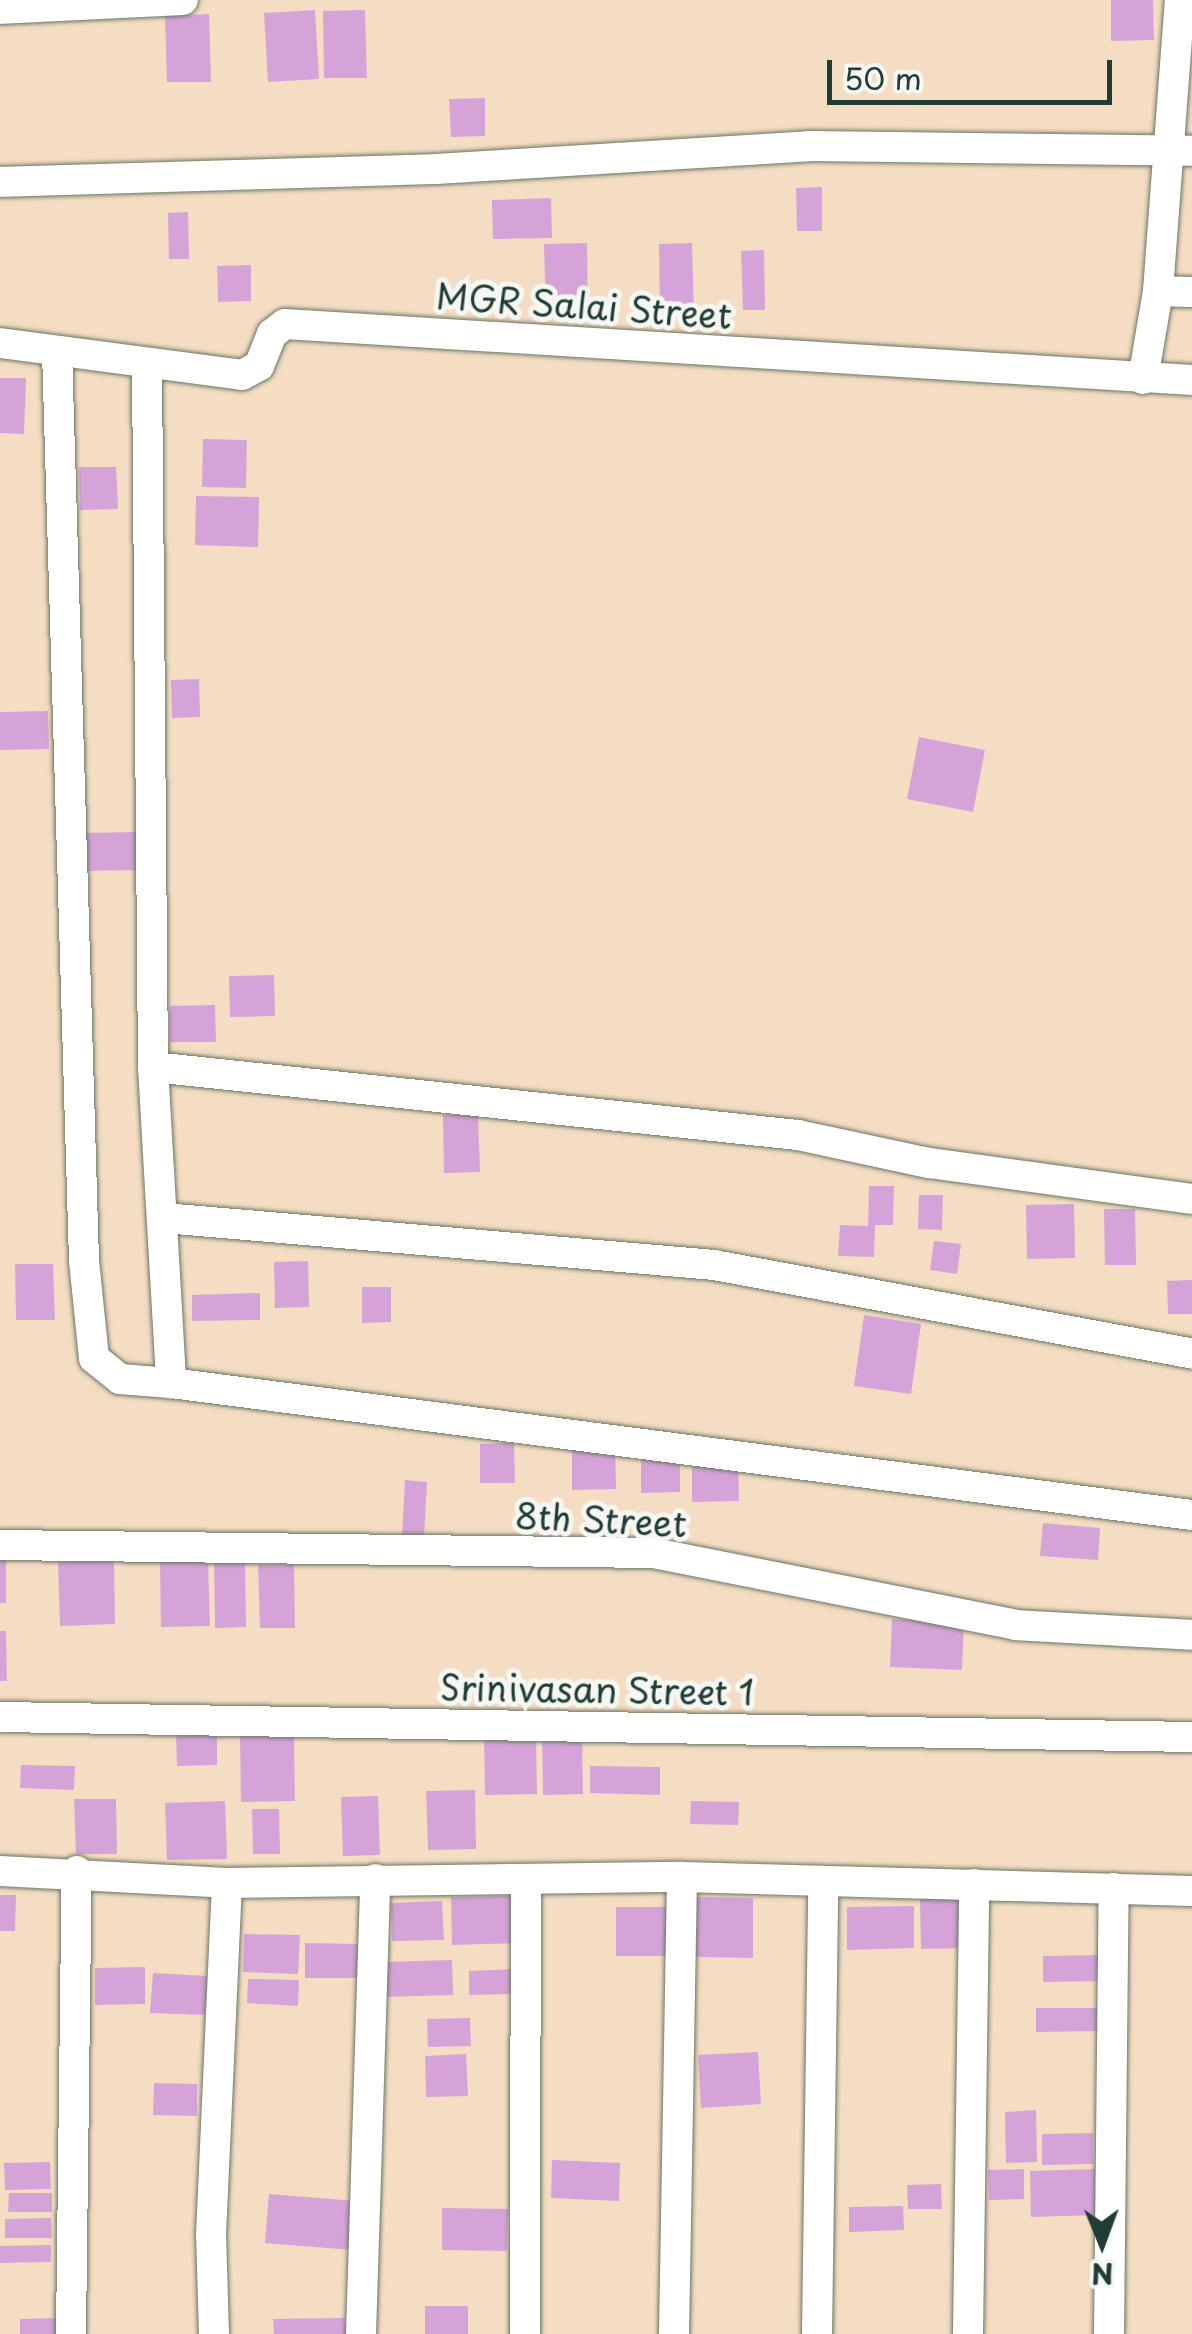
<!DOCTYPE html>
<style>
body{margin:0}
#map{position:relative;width:1192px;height:2334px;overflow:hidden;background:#f4ddc2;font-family:"Playpen Sans",sans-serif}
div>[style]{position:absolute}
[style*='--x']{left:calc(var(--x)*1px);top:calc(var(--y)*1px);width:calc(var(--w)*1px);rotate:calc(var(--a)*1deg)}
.building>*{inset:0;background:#d6a3d8}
.roads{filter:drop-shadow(0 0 2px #6a7566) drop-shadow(0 0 2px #6a7566)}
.street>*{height:30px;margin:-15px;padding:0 15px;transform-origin:15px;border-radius:15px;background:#fff}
span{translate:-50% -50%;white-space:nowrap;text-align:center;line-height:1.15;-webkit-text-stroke:10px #f6f6f2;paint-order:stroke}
.street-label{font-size:35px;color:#1f3d34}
.north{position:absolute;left:1052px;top:2194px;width:100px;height:100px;-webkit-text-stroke:8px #f6f6f2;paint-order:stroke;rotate:179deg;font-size:28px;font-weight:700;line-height:40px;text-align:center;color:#1f3d34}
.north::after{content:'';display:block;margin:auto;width:35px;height:45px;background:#1f3d34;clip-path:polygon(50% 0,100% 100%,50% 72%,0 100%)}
.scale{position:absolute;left:827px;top:60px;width:285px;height:45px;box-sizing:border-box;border:5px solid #1f3d34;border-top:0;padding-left:12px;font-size:30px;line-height:35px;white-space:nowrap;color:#1f3d34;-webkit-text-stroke:8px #f6f6f2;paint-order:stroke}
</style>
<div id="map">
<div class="building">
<i style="clip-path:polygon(1111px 0,1153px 0,1154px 40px,1111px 41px)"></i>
<i style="clip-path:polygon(315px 10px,319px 79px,268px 82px,264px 13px)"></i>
<i style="clip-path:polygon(365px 10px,367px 78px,324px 78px,323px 11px)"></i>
<i style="clip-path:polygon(209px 14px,211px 82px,167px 82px,165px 16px)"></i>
<i style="clip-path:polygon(485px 98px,485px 136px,451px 137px,449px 99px)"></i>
<i style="clip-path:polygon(822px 187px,822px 231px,797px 231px,796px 188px)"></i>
<i style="clip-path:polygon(551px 198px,552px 238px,493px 239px,492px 200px)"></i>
<i style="clip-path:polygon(188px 212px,189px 259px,169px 259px,168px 213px)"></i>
<i style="clip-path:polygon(587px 243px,588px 312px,546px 313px,544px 244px)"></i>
<i style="clip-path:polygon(692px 243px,694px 315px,660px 315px,659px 244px)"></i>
<i style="clip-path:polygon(764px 250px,765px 310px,743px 310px,741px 251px)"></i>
<i style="clip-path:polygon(251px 265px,251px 301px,218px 302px,217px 266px)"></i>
<i style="clip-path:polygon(0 378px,26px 378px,24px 434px,0 433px)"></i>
<i style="clip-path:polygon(203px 439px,247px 440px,246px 488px,202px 487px)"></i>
<i style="clip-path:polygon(79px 467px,116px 467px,118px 509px,80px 510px)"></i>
<i style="clip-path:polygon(196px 496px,259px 497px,258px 547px,195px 545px)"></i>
<i style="clip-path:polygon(199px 679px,200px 717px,172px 718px,171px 680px)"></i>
<i style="clip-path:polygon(48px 711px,49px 749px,0 750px,0 712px)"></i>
<i style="clip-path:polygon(919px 737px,985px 750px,973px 812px,907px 799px)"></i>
<i style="clip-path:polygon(139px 832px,139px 870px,85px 871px,84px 833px)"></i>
<i style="clip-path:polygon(274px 975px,275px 1016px,230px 1017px,229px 976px)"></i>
<i style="clip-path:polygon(215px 1005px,216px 1042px,170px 1042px,170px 1006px)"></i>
<i style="clip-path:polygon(478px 1114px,480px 1172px,444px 1173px,443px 1115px)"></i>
<i style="clip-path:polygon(869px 1186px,894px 1186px,893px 1225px,875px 1225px,874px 1257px,838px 1256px,840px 1225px,868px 1226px)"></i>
<i style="clip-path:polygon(919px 1195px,943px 1195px,942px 1230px,918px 1229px)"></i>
<i style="clip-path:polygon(1074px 1204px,1075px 1258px,1027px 1259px,1026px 1205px)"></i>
<i style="clip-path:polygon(1104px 1209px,1135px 1209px,1136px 1265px,1105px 1265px)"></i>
<i style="clip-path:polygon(934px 1241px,961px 1244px,957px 1274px,930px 1270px)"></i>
<i style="clip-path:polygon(308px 1261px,309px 1307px,275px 1308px,274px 1262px)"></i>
<i style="clip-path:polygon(15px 1264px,53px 1264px,55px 1320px,16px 1320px)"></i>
<i style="clip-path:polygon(1192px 1280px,1192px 1314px,1168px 1314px,1167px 1281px)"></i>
<i style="clip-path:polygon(362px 1287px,391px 1287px,391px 1322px,362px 1323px)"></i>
<i style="clip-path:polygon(260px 1293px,260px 1320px,192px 1321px,192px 1295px)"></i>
<i style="clip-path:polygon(864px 1315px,921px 1324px,911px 1394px,854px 1386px)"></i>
<i style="clip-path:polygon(514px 1443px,515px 1483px,480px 1483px,480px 1444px)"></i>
<i style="clip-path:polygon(615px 1446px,616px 1489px,572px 1490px,572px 1447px)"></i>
<i style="clip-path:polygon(680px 1450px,680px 1492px,641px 1493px,641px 1451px)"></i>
<i style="clip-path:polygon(738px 1462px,739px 1501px,692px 1502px,692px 1463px)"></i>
<i style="clip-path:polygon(405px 1480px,427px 1482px,424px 1537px,402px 1536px)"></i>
<i style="clip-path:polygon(1043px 1523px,1100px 1528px,1098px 1560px,1040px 1556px)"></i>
<i style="clip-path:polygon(0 1559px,6px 1559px,6px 1603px,0 1603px)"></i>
<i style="clip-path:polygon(114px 1561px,115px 1624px,60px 1626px,58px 1562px)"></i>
<i style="clip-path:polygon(208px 1561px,210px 1626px,161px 1627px,160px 1562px)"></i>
<i style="clip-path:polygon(245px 1561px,246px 1627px,215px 1628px,214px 1562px)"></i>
<i style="clip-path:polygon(294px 1564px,295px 1628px,260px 1628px,258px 1565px)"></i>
<i style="clip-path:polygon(892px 1619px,964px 1622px,962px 1670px,890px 1667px)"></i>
<i style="clip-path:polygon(0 1631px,6px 1631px,7px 1681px,0 1681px)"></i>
<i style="clip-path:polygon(294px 1730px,295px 1801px,241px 1802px,240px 1731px)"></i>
<i style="clip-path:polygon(217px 1733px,217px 1765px,177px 1766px,176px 1734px)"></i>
<i style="clip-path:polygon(582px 1734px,583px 1794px,543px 1795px,542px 1735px)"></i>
<i style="clip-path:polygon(536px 1735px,537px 1794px,485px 1795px,484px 1736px)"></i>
<i style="clip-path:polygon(21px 1765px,75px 1766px,74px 1790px,20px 1788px)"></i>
<i style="clip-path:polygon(590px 1766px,660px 1767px,660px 1795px,590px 1793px)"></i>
<i style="clip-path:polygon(475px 1790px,476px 1849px,428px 1850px,426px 1791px)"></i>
<i style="clip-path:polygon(378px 1796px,380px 1855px,343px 1856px,341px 1797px)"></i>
<i style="clip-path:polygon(74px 1799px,116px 1799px,117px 1854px,76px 1854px)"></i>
<i style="clip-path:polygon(225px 1801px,227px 1859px,167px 1860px,165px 1803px)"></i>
<i style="clip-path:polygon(691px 1801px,739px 1802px,738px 1825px,690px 1824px)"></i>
<i style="clip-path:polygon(252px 1809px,279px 1809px,280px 1854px,253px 1854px)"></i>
<i style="clip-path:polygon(0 1895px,16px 1895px,15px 1931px,0 1931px)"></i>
<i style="clip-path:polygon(514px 1896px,515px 1943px,452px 1945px,451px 1897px)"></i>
<i style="clip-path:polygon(697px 1897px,753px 1898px,753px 1958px,696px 1957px)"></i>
<i style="clip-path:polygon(964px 1898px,965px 1948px,921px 1949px,920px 1899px)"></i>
<i style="clip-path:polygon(442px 1901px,444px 1940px,392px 1941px,391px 1903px)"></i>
<i style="clip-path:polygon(914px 1906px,914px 1948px,847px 1950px,847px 1907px)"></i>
<i style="clip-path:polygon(616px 1907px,667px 1907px,666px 1956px,616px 1956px)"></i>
<i style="clip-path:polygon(244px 1934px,300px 1935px,298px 1974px,243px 1972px)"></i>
<i style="clip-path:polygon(305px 1943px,360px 1944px,360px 1978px,305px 1978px)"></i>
<i style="clip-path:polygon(1101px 1955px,1101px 1981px,1043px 1982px,1043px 1956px)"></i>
<i style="clip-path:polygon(452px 1960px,453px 1995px,384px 1997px,383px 1962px)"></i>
<i style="clip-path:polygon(145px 1967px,145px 2004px,95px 2005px,95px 1968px)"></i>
<i style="clip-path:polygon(513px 1969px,513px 1994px,469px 1995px,469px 1971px)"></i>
<i style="clip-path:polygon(153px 1973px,207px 1976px,205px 2015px,150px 2013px)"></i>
<i style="clip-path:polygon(248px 1979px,299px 1980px,298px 2006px,247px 2003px)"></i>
<i style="clip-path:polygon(1036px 2008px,1102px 2008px,1101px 2031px,1036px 2032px)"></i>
<i style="clip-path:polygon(470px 2018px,471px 2046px,428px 2047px,427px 2019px)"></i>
<i style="clip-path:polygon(758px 2052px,761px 2104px,701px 2108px,698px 2055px)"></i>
<i style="clip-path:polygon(466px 2054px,468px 2096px,426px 2097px,425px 2056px)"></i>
<i style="clip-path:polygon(154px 2083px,197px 2084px,197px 2116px,153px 2115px)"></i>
<i style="clip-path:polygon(1036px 2110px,1037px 2162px,1006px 2163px,1005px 2112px)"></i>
<i style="clip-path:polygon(1093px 2133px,1093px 2164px,1042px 2165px,1042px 2134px)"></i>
<i style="clip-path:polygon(552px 2160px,620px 2163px,619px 2201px,551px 2198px)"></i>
<i style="clip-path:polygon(50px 2162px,51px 2189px,5px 2190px,4px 2163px)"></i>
<i style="clip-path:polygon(1024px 2169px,1024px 2199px,989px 2200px,988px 2170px)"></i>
<i style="clip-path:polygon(1095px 2169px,1096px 2215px,1031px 2217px,1030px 2171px)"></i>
<i style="clip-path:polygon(941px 2184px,942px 2209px,908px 2209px,907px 2185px)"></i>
<i style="clip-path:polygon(9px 2193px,52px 2193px,52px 2212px,8px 2212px)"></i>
<i style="clip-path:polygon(269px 2194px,356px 2201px,352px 2250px,265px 2243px)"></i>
<i style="clip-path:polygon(903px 2206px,904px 2230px,849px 2232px,849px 2207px)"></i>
<i style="clip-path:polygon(442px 2208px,508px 2209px,507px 2251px,442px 2250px)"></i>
<i style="clip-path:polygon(51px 2218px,52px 2238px,5px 2238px,5px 2219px)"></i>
<i style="clip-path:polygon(51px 2245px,51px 2262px,0 2263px,0 2246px)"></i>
<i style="clip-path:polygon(425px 2306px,468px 2306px,468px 2334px,425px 2334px)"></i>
<i style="clip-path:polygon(58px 2318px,58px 2334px,20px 2334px,20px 2319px)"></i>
<i style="clip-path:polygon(345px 2318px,346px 2334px,274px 2334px,273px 2319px)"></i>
</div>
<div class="roads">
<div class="street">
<i style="--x:0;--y:9;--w:183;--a:-2.8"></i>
<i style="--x:0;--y:182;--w:436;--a:-1.7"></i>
<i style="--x:436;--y:169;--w:374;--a:-3.5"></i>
<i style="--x:809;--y:146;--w:383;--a:0.7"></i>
<i style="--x:1158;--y:291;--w:34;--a:2"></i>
<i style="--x:0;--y:343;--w:244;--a:7.5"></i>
<i style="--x:242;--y:375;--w:19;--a:-28"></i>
<i style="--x:259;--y:366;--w:35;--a:-68"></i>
<i style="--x:272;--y:334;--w:16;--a:-38"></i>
<i style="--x:285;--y:324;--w:909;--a:3.53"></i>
<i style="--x:57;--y:351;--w:910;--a:88.3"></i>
<i style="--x:84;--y:1261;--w:98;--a:84.1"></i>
<i style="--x:94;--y:1358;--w:33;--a:39"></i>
<i style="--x:120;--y:1379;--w:51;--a:4.5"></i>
<i style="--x:147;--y:367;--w:700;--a:89.51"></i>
<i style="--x:153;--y:1067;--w:317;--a:86.7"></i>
<i style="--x:171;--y:1383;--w:1029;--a:7.37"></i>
<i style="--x:1143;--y:379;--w:89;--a:-80.3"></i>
<i style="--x:1158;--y:291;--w:292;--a:-85.7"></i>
<i style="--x:153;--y:1067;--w:649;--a:6.02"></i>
<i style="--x:798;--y:1135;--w:134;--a:12.1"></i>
<i style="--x:929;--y:1163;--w:265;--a:7.8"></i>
<i style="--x:164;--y:1218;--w:552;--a:4.88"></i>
<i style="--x:714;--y:1265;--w:486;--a:10.5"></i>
<i style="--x:0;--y:1545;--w:653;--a:0.7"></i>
<i style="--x:653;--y:1553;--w:369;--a:11.2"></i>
<i style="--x:1015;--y:1625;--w:177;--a:3.2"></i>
<i style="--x:0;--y:1717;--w:1192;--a:0.96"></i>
<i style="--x:0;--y:1871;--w:227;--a:3"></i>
<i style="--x:227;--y:1883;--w:455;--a:-0.8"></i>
<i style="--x:682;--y:1877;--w:510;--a:1.57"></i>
<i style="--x:71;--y:2334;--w:463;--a:-89.3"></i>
<i style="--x:214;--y:2334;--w:99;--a:-91.7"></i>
<i style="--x:211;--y:2235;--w:352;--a:-87.4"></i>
<i style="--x:361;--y:2334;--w:455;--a:-88.2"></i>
<i style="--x:525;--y:2334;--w:454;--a:-89.9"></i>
<i style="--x:674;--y:2334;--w:457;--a:-89"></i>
<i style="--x:817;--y:2334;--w:453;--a:-89.2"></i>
<i style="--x:968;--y:2334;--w:450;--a:-89.2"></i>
<i style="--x:1109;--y:2334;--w:446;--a:-89.4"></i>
</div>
</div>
<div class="street-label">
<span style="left:584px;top:305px;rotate:4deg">MGR Salai Street</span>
<span style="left:601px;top:1519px;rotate:3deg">8th Street</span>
<span style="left:597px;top:1689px;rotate:1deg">Srinivasan Street 1</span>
</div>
<div class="north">N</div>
<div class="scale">50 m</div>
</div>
